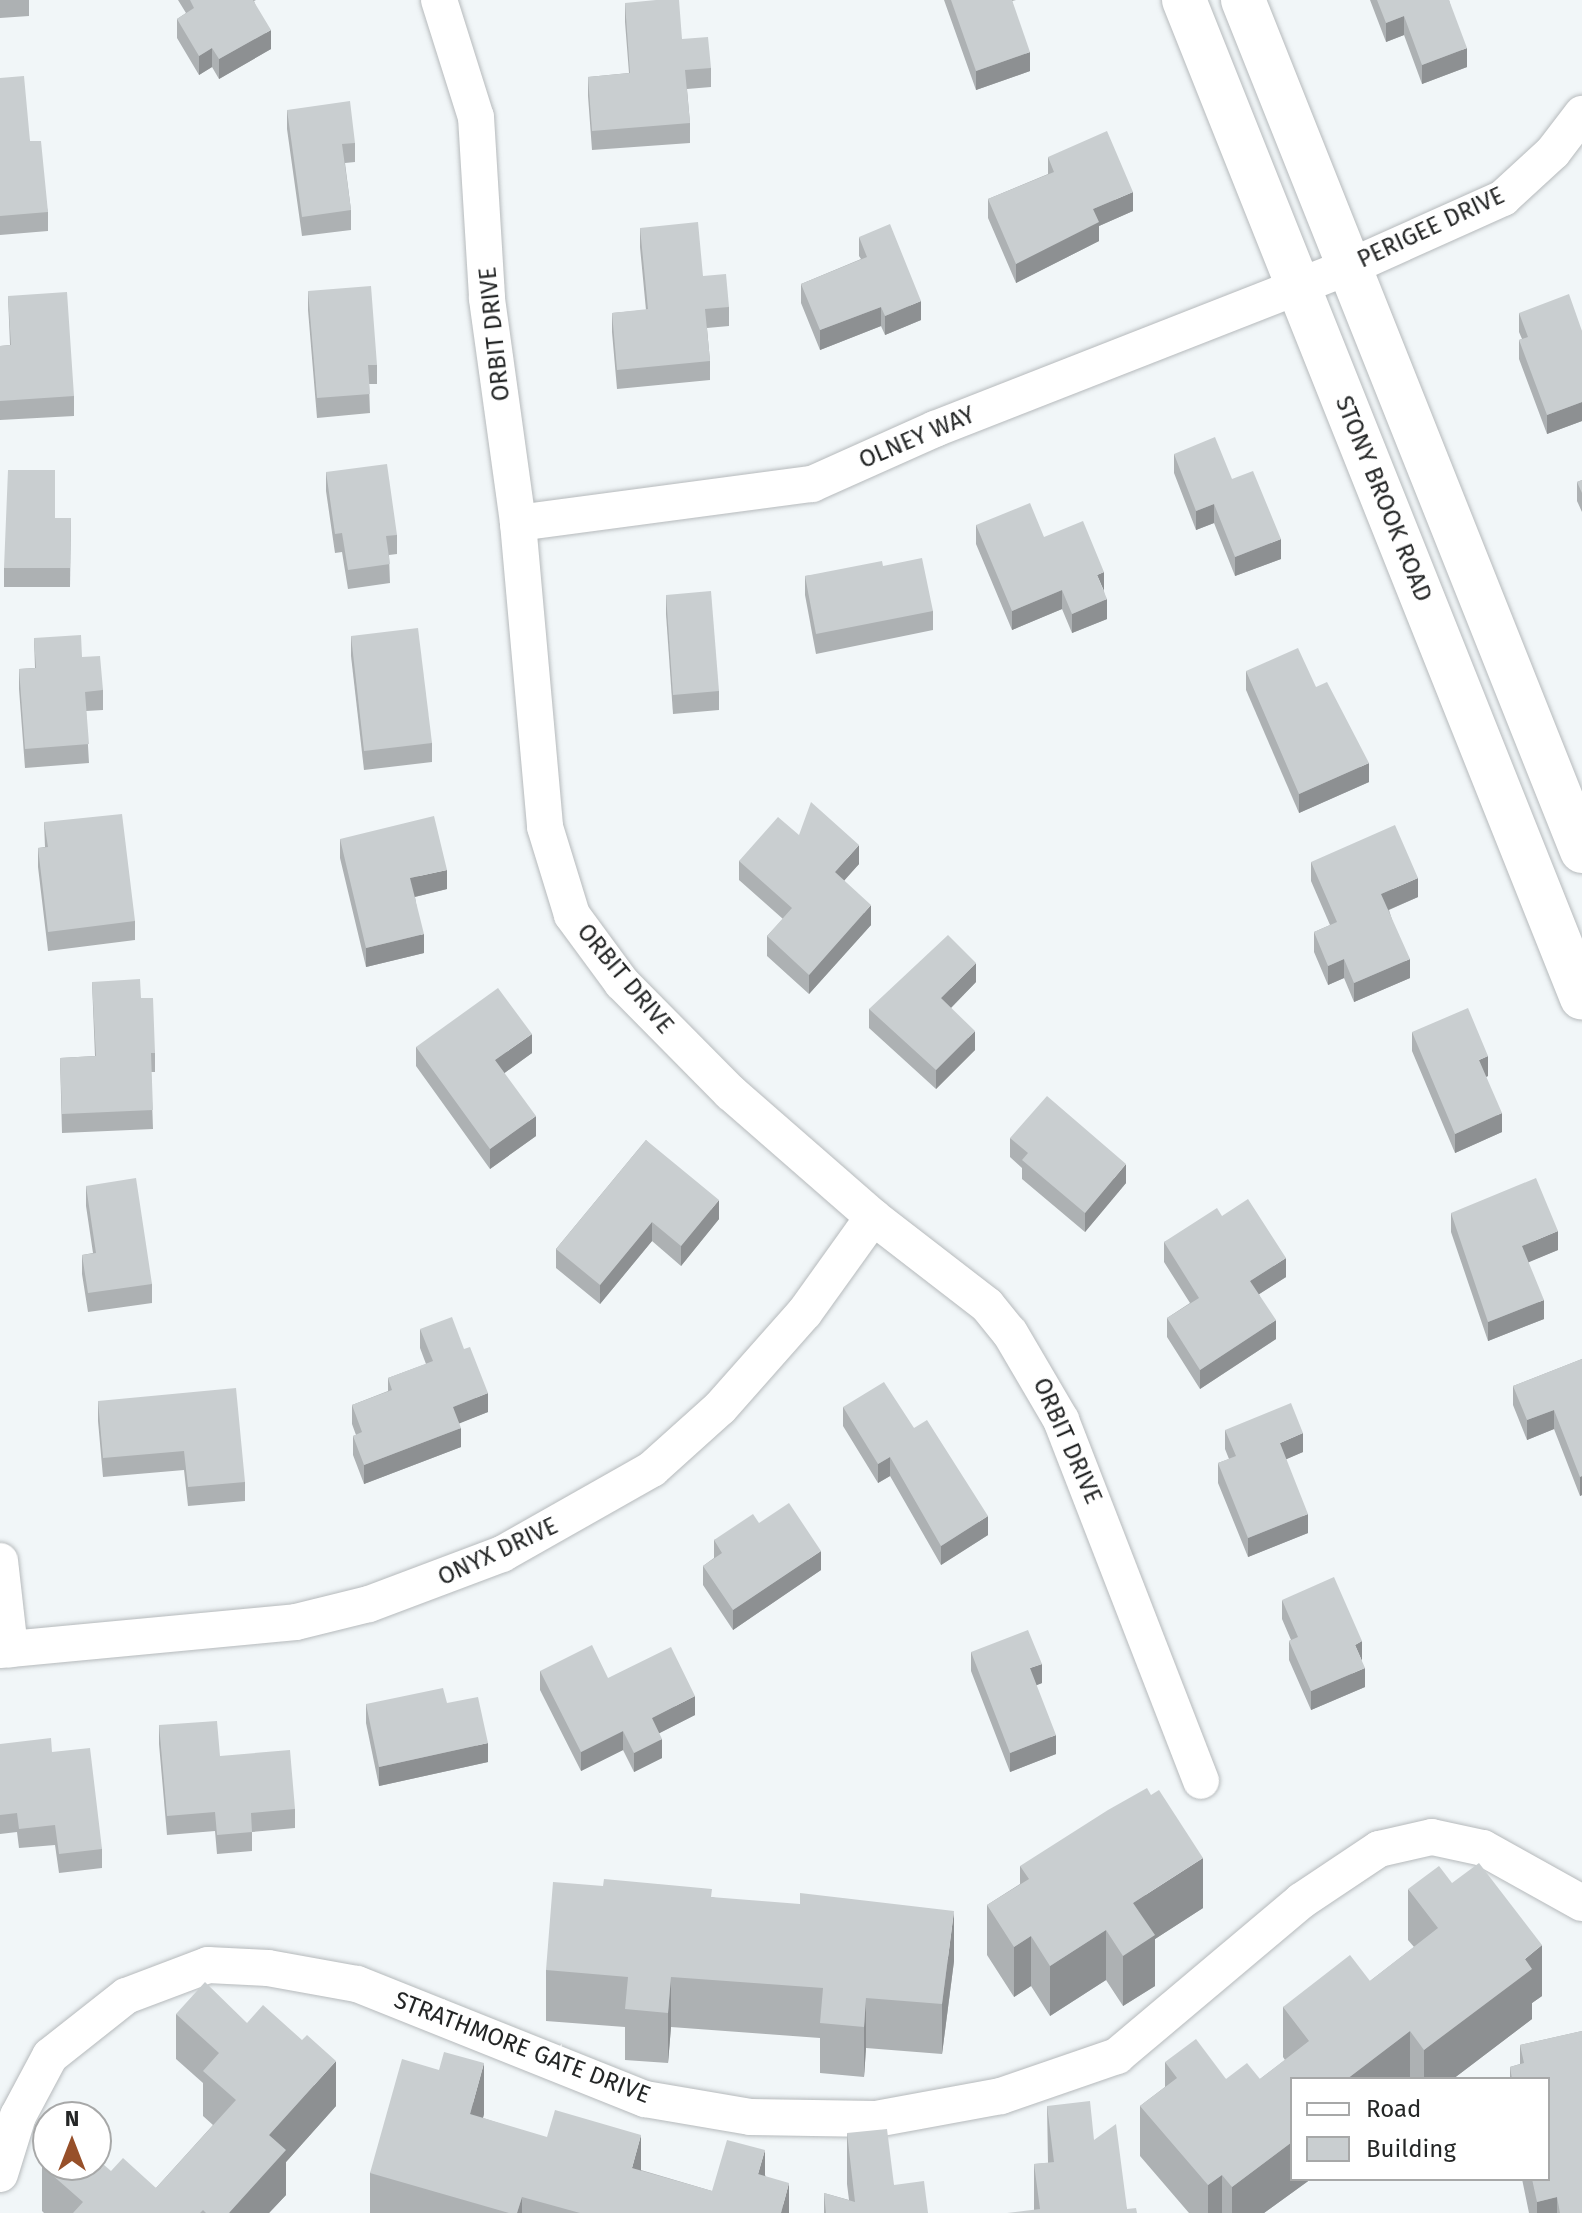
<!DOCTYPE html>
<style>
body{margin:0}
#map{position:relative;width:1582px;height:2213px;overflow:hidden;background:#f1f6f8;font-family:"Fira Sans",sans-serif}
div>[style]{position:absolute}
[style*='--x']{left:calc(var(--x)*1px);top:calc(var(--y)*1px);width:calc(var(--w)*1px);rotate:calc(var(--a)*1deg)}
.roads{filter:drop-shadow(0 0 2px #b6babc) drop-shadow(0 0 2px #b6babc)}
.street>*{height:36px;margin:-18px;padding:0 18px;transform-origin:18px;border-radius:18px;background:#fff}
.secondary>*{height:44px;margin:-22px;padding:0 22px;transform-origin:22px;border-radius:22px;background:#fff}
.wall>*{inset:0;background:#adb1b3}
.shaded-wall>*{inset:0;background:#8d9092}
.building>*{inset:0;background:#c9ced0}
span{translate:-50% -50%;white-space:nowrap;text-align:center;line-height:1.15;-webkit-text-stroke:6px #fff;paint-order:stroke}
.street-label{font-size:24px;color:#242626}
.legend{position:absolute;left:1290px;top:2077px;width:260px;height:104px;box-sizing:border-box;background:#fff;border:2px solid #a7a8a8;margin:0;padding:10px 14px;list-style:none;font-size:24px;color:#242626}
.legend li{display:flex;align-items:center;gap:16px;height:40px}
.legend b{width:40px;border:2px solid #a7a8a8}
.north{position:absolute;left:32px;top:2101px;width:80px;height:80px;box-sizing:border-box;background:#fff;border:2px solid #a7a8a8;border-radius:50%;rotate:0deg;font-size:22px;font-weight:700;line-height:32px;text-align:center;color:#242626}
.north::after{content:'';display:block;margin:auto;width:28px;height:36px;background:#97502a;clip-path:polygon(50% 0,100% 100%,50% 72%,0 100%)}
</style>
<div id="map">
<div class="roads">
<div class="street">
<i style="--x:439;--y:0;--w:123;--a:72.5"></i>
<i style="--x:476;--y:117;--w:182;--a:86.5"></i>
<i style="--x:487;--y:299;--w:226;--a:82.1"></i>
<i style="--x:518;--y:523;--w:305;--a:84.9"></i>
<i style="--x:545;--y:827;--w:92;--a:72.9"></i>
<i style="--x:572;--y:915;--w:84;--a:53.7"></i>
<i style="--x:622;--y:983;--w:155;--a:45.3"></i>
<i style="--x:731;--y:1093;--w:189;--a:41.1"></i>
<i style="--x:873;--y:1217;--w:144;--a:37.7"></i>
<i style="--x:987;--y:1305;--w:36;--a:51"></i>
<i style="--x:1010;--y:1333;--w:101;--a:59.6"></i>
<i style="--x:1061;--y:1420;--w:387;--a:68.8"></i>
<i style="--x:518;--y:523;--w:297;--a:-7.6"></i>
<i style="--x:812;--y:484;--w:135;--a:-24.1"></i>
<i style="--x:935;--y:429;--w:460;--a:-21.4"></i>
<i style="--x:1363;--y:261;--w:154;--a:-24.2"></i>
<i style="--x:1503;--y:198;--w:68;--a:-42.6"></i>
<i style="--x:1553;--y:152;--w:48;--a:-52.7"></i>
<i style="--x:0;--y:1561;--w:89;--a:83.5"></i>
<i style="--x:0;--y:1650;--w:297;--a:-5.4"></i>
<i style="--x:296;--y:1622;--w:75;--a:-13.9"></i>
<i style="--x:369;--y:1604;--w:142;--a:-20.6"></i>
<i style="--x:502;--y:1554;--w:172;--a:-29.5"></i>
<i style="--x:652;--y:1469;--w:91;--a:-41.9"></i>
<i style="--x:720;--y:1408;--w:128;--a:-48.5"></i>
<i style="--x:805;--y:1312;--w:117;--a:-54.4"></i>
<i style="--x:0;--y:2174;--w:61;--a:-72.8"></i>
<i style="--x:18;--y:2116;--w:68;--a:-61.9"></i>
<i style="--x:50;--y:2056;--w:97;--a:-38.3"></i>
<i style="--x:126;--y:1996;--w:88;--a:-20.7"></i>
<i style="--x:208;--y:1965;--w:60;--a:2.9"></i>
<i style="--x:268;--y:1968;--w:90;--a:10.2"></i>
<i style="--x:357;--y:1984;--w:310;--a:21.8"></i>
<i style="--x:645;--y:2099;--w:107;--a:9.7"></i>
<i style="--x:750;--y:2117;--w:126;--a:0.9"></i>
<i style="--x:876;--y:2119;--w:127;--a:-10.4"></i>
<i style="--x:1001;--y:2096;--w:123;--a:-19"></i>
<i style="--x:1117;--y:2056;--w:241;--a:-40.1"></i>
<i style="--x:1301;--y:1901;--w:94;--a:-33.7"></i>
<i style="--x:1379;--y:1849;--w:54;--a:-12.8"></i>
<i style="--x:1432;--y:1837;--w:52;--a:12.2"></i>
<i style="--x:1483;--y:1848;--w:113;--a:29.1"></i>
</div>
<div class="secondary">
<i style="--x:1184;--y:0;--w:1074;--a:68.26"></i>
<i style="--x:1243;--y:0;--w:916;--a:68.28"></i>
</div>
</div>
<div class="wall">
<i style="clip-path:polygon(0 0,29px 0,29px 16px,0 18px)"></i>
<i style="clip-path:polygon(178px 0,256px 0,254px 1px,271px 49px,219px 79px,212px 67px,199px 75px,177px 38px,177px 19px,186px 13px)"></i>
<i style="clip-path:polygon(944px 0,1016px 0,1012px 1px,1030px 71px,976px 90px)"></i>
<i style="clip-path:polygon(1370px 0,1449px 0,1467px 67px,1422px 84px,1404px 35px,1386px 42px)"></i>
<i style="clip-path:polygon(625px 3px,682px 39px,711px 68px,711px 87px,687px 89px,690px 123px,690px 143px,592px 150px,588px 96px,588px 77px,629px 73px,625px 22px)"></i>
<i style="clip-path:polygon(0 78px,30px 141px,48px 212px,48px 231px,0 235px)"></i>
<i style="clip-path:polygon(287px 110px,355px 143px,355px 162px,345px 163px,351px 210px,351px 230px,302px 236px,287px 129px)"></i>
<i style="clip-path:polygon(1048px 157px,1133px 211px,1099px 226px,1099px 241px,1016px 283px,988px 218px,988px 199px,1048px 174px)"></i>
<i style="clip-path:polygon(640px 228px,703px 276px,729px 307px,729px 326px,707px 328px,710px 361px,710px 380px,617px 389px,612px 332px,612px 313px,646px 310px,640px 247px)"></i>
<i style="clip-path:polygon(859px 237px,921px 320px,885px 335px,881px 326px,820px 350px,801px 303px,801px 284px,861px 259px,859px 256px)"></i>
<i style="clip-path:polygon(308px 291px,377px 365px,377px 384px,369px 384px,370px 413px,317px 418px,308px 310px)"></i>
<i style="clip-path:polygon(8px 296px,74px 396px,74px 416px,0 420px,0 346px,10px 345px)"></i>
<i style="clip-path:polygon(1519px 313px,1582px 331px,1582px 421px,1547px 434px,1519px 359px,1519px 340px,1522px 339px,1519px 332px)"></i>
<i style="clip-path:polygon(1174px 454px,1232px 479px,1281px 559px,1235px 576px,1214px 523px,1196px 530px,1174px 473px)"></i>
<i style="clip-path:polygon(326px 472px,397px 535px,397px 554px,389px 555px,390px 583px,348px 589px,342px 552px,335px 553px,326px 491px)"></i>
<i style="clip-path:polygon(1582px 480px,1582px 512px,1577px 501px,1577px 482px)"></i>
<i style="clip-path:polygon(55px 518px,71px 518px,70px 587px,4px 587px,4px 568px)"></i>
<i style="clip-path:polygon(976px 525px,1044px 537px,1104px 591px,1107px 619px,1072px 633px,1062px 609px,1012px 630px,976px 544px)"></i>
<i style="clip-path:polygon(883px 566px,933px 611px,933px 630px,816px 654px,805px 595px,805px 576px)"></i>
<i style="clip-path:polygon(666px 595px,719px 691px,719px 710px,673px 714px,666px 614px)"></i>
<i style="clip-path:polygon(351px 636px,432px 743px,432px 762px,364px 770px,351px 656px)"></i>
<i style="clip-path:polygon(34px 638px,82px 657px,103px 690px,103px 710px,86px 711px,89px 763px,25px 768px,19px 689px,19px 669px,35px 668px)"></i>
<i style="clip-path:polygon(1246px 671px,1316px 687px,1369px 782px,1299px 813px,1246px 690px)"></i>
<i style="clip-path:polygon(44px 822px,135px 921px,135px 940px,48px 951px,38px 867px,38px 848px,45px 847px)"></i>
<i style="clip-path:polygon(799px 835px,859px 864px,844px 880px,871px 925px,809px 994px,767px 956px,767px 936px,783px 919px,739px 880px,739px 861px)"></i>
<i style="clip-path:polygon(340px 839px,447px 889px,415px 897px,424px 953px,366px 967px,340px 858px)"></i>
<i style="clip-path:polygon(1311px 862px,1418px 897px,1389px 910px,1410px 978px,1354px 1002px,1344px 978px,1328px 985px,1314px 952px,1314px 932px,1330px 925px,1311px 881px)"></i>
<i style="clip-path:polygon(92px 982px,141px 998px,155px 1053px,155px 1072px,151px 1072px,153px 1129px,62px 1133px,60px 1058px,95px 1056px)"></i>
<i style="clip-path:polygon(976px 982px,951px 1008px,975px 1050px,936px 1089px,869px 1028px,869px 1009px)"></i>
<i style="clip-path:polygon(1412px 1032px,1488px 1076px,1486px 1077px,1502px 1132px,1455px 1153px,1412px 1051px)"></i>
<i style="clip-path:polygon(416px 1047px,532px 1053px,504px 1073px,536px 1136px,490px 1169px,416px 1066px)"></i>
<i style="clip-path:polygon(1010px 1138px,1126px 1183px,1085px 1232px,1022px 1179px,1022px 1168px,1010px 1157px)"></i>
<i style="clip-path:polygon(646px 1140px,719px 1219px,681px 1266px,652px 1241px,600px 1304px,556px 1268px,556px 1249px)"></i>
<i style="clip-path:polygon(86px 1186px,152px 1284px,152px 1303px,88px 1312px,82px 1274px,82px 1255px,93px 1253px,86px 1206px)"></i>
<i style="clip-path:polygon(1451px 1213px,1558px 1250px,1528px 1262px,1544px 1319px,1488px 1341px,1451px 1232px)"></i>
<i style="clip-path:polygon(1222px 1216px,1286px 1277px,1259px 1294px,1276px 1339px,1200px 1389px,1167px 1337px,1167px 1318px,1190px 1303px,1164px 1262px,1164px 1242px)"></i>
<i style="clip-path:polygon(420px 1329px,488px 1412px,459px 1423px,461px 1447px,364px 1484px,353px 1455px,353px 1436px,356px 1435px,352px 1424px,352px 1405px,388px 1391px,388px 1378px,426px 1364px,420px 1348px)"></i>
<i style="clip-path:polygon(1582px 1359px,1582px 1495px,1580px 1496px,1554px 1429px,1527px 1440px,1513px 1405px,1513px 1386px)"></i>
<i style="clip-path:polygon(98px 1401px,245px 1482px,245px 1501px,188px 1506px,184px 1470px,103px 1477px,98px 1421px)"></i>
<i style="clip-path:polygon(843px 1407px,914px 1428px,988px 1535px,941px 1565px,890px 1476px,878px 1483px,843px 1426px)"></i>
<i style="clip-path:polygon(1225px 1430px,1303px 1452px,1286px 1459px,1308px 1533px,1248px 1557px,1218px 1483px,1218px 1463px,1229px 1459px,1225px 1449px)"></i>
<i style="clip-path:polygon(759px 1523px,821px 1570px,733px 1630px,703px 1585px,703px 1566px,714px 1558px,714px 1540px)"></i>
<i style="clip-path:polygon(1282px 1600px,1365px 1687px,1311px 1710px,1289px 1660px,1289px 1641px,1291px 1640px,1282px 1619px)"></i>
<i style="clip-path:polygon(971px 1652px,1042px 1683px,1036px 1685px,1056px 1754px,1010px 1772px,971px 1671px)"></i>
<i style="clip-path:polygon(540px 1671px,608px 1678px,695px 1715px,659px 1733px,662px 1758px,634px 1772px,623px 1750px,581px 1771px,540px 1690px)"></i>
<i style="clip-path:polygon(447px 1703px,488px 1762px,379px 1786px,366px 1723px,366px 1704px)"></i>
<i style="clip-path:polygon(159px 1725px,220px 1756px,295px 1809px,295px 1828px,252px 1832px,252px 1851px,217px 1854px,215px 1831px,167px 1835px,159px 1744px)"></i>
<i style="clip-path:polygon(0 1744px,52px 1752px,102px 1849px,102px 1868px,59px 1873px,55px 1845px,19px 1848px,17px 1832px,0 1834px)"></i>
<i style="clip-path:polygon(1020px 1866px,1203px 1908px,1155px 1939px,1155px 1986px,1123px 2006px,1106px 1980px,1050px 2016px,1031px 1986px,1014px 1997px,987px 1955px,987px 1905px,1020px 1884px)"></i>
<i style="clip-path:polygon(1408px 1889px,1542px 1996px,1532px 2003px,1532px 2019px,1453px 2079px,1292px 2079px,1292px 2179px,1311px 2179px,1264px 2213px,1189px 2213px,1140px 2156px,1140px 2106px,1165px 2087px,1165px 2062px,1226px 2079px,1260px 2079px,1285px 2060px,1283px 2057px,1283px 2007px,1370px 1981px,1414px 1947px,1408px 1940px)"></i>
<i style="clip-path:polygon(712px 1897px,954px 1961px,942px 2054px,866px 2048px,864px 2077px,820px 2073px,820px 2038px,671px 2027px,668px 2063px,625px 2060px,625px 2027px,546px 2021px,546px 1970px)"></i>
<i style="clip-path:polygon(176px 2014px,247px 2023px,336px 2106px,286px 2162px,286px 2195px,269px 2213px,44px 2213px,42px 2211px,42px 2166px,111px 2171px,156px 2188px,213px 2125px,203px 2116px,203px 2083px,176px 2059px)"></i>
<i style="clip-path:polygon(1582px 2031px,1582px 2213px,1529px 2213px,1522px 2179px,1548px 2179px,1548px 2079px,1510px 2079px,1510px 2067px,1520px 2064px,1520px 2045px)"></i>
<i style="clip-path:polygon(439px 2070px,484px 2114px,483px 2118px,641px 2170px,712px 2191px,765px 2175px,789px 2213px,370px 2213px,370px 2173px)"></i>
<i style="clip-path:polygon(1047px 2106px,1094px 2140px,1127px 2209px,1034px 2210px,1034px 2164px,1048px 2163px)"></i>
<i style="clip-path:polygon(847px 2133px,894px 2185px,928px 2213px,824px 2213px,824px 2193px,849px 2200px,847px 2184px)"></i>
</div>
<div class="shaded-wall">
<i style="clip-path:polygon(1404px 16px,1404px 35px,1386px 42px,1386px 23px)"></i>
<i style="clip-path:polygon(271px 30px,271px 49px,219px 79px,219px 59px)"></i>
<i style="clip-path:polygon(212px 48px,212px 67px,199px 75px,199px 56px)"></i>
<i style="clip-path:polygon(1467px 48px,1467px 67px,1422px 84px,1422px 65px)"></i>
<i style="clip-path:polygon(1030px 52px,1030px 71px,976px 90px,976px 71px)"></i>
<i style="clip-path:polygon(1133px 192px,1133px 211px,1099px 226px,1099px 241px,1016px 283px,1016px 264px,1093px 209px)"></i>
<i style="clip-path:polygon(921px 301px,921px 320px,885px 335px,885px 316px)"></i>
<i style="clip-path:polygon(881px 307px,881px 326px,820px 350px,820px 330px)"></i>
<i style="clip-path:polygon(1582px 402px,1582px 421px,1547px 434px,1547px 415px)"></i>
<i style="clip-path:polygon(1214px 504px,1214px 523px,1196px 530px,1196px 511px)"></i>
<i style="clip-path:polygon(1281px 539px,1281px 559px,1235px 576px,1235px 557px)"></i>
<i style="clip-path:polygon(1104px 572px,1104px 591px,1097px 575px)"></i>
<i style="clip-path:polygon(1062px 590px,1062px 609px,1012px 630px,1012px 611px)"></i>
<i style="clip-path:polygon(1107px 599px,1107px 619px,1072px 633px,1072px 614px)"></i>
<i style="clip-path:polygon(1369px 763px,1369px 782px,1299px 813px,1299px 794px)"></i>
<i style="clip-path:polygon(859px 845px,859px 864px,835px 891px,835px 872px)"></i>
<i style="clip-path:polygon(447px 870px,447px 889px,410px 898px,410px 878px)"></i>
<i style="clip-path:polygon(1418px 878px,1418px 897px,1381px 913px,1381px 894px)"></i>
<i style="clip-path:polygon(871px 905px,871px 925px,809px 994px,809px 975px)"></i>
<i style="clip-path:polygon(424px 934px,424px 953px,366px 967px,366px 948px)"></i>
<i style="clip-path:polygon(1344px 959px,1344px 978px,1328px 985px,1328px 966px)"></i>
<i style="clip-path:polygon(1410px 959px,1410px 978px,1354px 1002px,1354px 983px)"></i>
<i style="clip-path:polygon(976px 963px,976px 982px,941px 1018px,941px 998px)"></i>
<i style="clip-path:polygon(975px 1031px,975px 1050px,936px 1089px,936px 1070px)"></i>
<i style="clip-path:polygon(532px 1034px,532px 1053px,495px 1080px,495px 1060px)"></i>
<i style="clip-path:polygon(1488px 1056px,1488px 1076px,1479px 1080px,1479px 1060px)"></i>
<i style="clip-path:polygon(1502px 1113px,1502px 1132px,1455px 1153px,1455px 1134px)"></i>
<i style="clip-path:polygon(536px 1116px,536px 1136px,490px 1169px,490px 1149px)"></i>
<i style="clip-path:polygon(1126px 1164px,1126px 1183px,1085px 1232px,1085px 1213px)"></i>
<i style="clip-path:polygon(719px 1200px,719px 1219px,681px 1266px,681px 1246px)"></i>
<i style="clip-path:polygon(652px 1222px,652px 1241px,600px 1304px,600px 1285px)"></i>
<i style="clip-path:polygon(1558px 1231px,1558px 1250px,1522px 1265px,1522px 1246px)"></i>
<i style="clip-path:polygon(1286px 1258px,1286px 1277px,1250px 1300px,1250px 1281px)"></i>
<i style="clip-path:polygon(1544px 1300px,1544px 1319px,1488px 1341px,1488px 1322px)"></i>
<i style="clip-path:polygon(1276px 1320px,1276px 1339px,1200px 1389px,1200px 1370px)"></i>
<i style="clip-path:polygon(488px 1393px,488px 1412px,453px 1426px,453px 1407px)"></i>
<i style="clip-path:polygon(1554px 1410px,1554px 1429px,1527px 1440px,1527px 1420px)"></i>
<i style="clip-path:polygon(461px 1428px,461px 1447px,364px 1484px,364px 1465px)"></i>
<i style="clip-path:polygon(1303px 1433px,1303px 1452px,1280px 1462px,1280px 1443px)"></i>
<i style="clip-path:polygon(890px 1457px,890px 1476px,878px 1483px,878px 1464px)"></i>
<i style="clip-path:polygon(1582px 1476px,1582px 1495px,1580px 1496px,1580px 1477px)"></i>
<i style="clip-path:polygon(1308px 1514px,1308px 1533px,1248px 1557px,1248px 1538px)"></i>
<i style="clip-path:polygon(988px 1516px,988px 1535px,941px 1565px,941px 1546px)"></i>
<i style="clip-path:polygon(821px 1551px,821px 1570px,733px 1630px,733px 1610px)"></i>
<i style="clip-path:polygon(1362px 1641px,1362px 1661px,1355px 1645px)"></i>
<i style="clip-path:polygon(1042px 1664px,1042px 1683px,1030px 1688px,1030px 1668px)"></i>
<i style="clip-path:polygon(1365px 1668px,1365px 1687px,1311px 1710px,1311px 1691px)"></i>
<i style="clip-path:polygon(695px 1696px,695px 1715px,652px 1737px,652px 1718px)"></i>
<i style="clip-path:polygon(623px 1731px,623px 1750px,581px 1771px,581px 1752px)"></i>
<i style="clip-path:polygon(1056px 1735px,1056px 1754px,1010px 1772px,1010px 1753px)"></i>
<i style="clip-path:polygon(662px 1739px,662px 1758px,634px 1772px,634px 1753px)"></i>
<i style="clip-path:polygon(488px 1743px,488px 1762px,379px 1786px,379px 1767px)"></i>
<i style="clip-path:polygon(1203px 1858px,1203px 1908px,1155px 1939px,1155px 1986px,1123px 2006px,1123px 1956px,1133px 1903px)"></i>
<i style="clip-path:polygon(954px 1911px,954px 1961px,942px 2054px,942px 2004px)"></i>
<i style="clip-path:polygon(1106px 1930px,1106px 1980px,1050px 2016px,1050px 1966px)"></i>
<i style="clip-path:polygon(1031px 1936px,1031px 1986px,1014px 1997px,1014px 1947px)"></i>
<i style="clip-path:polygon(1542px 1945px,1542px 1996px,1532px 2003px,1532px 2019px,1453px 2079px,1424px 2079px,1424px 2050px,1525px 1959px)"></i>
<i style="clip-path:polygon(671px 1977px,671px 2027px,668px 2063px,668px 2013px)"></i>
<i style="clip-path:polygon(866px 1998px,866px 2048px,864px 2077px,864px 2027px)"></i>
<i style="clip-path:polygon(1410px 2031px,1410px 2079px,1347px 2079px)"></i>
<i style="clip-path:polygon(336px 2061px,336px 2106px,286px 2162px,286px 2195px,269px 2213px,229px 2213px,269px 2135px)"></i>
<i style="clip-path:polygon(484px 2063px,484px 2114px,470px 2164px,470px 2114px)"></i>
<i style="clip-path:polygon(641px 2135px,641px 2185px,632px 2168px)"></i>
<i style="clip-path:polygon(1292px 2142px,1292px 2179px,1311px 2179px,1264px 2213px,1232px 2213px,1232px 2187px)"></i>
<i style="clip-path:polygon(765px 2150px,765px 2201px,758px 2174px)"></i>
<i style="clip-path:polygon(1222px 2175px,1222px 2213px,1208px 2213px,1208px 2185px)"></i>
<i style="clip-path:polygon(789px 2183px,789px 2213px,781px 2213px)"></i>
<i style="clip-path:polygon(522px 2197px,522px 2213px,517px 2213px)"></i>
<i style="clip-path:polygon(1557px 2197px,1557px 2213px,1537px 2213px,1537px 2202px)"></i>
</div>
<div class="building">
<i style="clip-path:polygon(190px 0,253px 0,271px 30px,219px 59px,212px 48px,199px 56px,177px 19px,194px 8px)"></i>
<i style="clip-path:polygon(656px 0,679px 0,682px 39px,708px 37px,711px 68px,685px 70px,690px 123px,592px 131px,588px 77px,630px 73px,625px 3px)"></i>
<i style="clip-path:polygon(951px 0,1012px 0,1030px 52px,976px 71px)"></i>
<i style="clip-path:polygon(1377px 0,1449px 0,1467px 48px,1422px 65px,1404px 16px,1386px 23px)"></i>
<i style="clip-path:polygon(24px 76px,30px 141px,41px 141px,48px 212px,0 216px,0 78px)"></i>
<i style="clip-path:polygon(350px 101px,355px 143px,342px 144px,351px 210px,302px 217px,287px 110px)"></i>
<i style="clip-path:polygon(1107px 131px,1133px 192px,1093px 209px,1099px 222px,1016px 264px,988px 199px,1054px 172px,1048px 157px)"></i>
<i style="clip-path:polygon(698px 222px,703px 276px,726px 274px,729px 307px,705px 309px,710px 361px,617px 370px,612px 313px,648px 309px,640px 228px)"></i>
<i style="clip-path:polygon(890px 224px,921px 301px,885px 316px,881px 307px,820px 330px,801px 284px,867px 257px,859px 237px)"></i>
<i style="clip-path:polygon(371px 286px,377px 365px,368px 365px,370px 394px,317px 398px,308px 291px)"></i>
<i style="clip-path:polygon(67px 292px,74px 396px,0 401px,0 346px,11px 345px,8px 296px)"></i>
<i style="clip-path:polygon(1569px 294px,1582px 331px,1582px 402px,1547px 415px,1519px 340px,1528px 337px,1519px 313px)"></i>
<i style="clip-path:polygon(1215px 437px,1232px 479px,1253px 471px,1281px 539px,1235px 557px,1214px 504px,1196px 511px,1174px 454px)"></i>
<i style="clip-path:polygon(387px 464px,397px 535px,386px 536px,390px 564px,348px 570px,342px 533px,335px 534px,326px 472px)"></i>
<i style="clip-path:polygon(8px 470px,55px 470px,55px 518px,71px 518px,70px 568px,4px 568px)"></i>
<i style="clip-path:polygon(1582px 480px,1582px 493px,1577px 482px)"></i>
<i style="clip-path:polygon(1030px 503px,1044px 537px,1083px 521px,1104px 572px,1097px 575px,1107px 599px,1072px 614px,1062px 590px,1012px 611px,976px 525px)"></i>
<i style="clip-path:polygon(922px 558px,933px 611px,816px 634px,805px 576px,882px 561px,883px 566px)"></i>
<i style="clip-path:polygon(711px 591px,719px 691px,673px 695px,666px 595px)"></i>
<i style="clip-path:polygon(418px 628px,432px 743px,364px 751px,351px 636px)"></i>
<i style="clip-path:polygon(81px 635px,82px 657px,100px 656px,103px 690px,85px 692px,89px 744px,25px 749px,19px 669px,36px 668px,34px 638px)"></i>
<i style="clip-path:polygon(1298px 648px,1316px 687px,1327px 682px,1369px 763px,1299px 794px,1246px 671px)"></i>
<i style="clip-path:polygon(811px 802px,859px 845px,835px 872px,871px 905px,809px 975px,767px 936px,792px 908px,739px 861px,778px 817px,799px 835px)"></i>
<i style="clip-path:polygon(122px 814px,135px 921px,48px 932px,38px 848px,48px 847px,44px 822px)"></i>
<i style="clip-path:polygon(434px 816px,447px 870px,410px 878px,424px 934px,366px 948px,340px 839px)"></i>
<i style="clip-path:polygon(1395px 825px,1418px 878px,1381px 894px,1410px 959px,1354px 983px,1344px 959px,1328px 966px,1314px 932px,1337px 922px,1311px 862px)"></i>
<i style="clip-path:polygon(948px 935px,976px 963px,941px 998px,975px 1031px,936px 1070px,869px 1009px)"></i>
<i style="clip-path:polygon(140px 979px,141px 998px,153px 998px,155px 1053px,151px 1053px,153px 1110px,62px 1114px,60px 1058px,96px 1056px,92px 982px)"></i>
<i style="clip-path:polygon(498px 988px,532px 1034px,495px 1060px,536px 1116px,490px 1149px,416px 1047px)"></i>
<i style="clip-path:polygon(1468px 1008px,1488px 1056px,1479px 1060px,1502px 1113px,1455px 1134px,1412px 1032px)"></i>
<i style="clip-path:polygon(1047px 1096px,1126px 1164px,1085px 1213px,1022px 1160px,1028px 1153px,1010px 1138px)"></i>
<i style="clip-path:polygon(646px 1140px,719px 1200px,681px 1246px,652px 1222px,600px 1285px,556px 1249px)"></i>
<i style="clip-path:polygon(136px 1178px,152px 1284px,88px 1293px,82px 1255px,96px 1253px,86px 1186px)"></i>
<i style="clip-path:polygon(1536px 1178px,1558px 1231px,1522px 1246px,1544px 1300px,1488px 1322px,1451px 1213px)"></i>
<i style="clip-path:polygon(1248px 1199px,1286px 1258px,1250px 1281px,1276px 1320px,1200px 1370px,1167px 1318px,1199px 1298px,1164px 1242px,1217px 1208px,1222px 1216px)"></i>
<i style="clip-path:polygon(452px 1317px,464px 1349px,470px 1347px,488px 1393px,453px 1407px,461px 1428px,364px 1465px,353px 1436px,362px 1432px,352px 1405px,392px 1390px,388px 1378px,433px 1361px,420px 1329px)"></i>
<i style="clip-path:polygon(1582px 1359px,1582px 1476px,1580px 1477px,1554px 1410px,1527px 1420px,1513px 1386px)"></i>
<i style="clip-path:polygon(884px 1382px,914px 1428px,927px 1420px,988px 1516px,941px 1546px,890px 1457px,878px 1464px,843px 1407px)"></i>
<i style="clip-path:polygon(236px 1388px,245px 1482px,188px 1487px,184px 1451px,103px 1458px,98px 1401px)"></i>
<i style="clip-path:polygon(1291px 1403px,1303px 1433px,1280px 1443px,1308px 1514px,1248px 1538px,1218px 1463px,1236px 1456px,1225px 1430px)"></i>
<i style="clip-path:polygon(789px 1503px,821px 1551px,733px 1610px,703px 1566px,722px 1553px,714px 1540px,753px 1514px,759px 1523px)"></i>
<i style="clip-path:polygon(1334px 1577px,1362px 1641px,1355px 1645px,1365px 1668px,1311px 1691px,1289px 1641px,1298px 1637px,1282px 1600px)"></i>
<i style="clip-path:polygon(1028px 1630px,1042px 1664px,1030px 1668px,1056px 1735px,1010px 1753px,971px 1652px)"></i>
<i style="clip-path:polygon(592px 1645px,608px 1678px,671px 1647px,695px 1696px,652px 1718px,662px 1739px,634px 1753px,623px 1731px,581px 1752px,540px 1671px)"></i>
<i style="clip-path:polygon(443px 1688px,447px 1703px,478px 1697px,488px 1743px,379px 1767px,366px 1704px)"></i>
<i style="clip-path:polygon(217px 1721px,220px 1756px,290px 1750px,295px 1809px,251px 1813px,252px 1832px,217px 1835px,215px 1812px,167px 1816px,159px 1725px)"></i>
<i style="clip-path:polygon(51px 1738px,52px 1752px,90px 1748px,102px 1849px,59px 1854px,55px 1825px,19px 1829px,17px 1813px,0 1815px,0 1744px)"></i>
<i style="clip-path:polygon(1147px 1788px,1151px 1795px,1159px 1790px,1203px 1858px,1133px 1903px,1155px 1935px,1123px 1956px,1106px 1930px,1050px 1966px,1031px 1936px,1014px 1947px,987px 1905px,1029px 1879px,1020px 1866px,1108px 1810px)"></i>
<i style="clip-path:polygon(1479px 1863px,1542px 1945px,1525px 1959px,1532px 1969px,1424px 2050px,1410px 2031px,1347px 2079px,1292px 2079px,1292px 2142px,1232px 2187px,1222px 2175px,1208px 2185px,1140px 2106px,1177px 2078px,1165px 2062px,1196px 2039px,1226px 2079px,1247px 2063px,1260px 2079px,1309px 2041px,1283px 2007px,1350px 1955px,1370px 1981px,1438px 1928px,1408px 1889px,1439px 1866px,1452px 1883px)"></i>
<i style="clip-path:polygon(604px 1879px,712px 1889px,711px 1897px,800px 1904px,800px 1893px,954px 1911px,942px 2004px,866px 1998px,864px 2027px,820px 2023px,823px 1988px,671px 1977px,668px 2013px,625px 2009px,628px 1977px,546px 1970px,553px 1882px,603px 1886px)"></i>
<i style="clip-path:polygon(205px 1982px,247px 2023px,263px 2005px,302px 2040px,307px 2035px,336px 2061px,269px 2135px,286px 2150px,229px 2213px,206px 2213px,203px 2210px,200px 2213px,73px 2213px,83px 2202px,42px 2166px,48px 2159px,48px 2165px,96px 2165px,96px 2158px,111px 2171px,123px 2158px,156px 2188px,236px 2100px,203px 2071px,219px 2053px,176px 2014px)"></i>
<i style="clip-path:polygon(1582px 2031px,1582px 2213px,1560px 2213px,1557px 2197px,1537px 2202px,1532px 2179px,1548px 2179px,1548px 2079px,1512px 2079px,1510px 2067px,1524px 2063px,1520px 2045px)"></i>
<i style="clip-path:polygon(444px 2052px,484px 2063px,470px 2114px,547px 2137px,555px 2110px,641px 2135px,632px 2168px,712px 2191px,727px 2140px,765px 2150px,758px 2174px,789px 2183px,781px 2213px,580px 2213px,522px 2197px,517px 2213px,509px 2213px,370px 2173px,402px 2059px,439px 2070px)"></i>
<i style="clip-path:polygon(1090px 2101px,1094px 2140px,1116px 2124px,1127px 2209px,1136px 2208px,1137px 2213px,1007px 2213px,1040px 2209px,1034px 2164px,1054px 2162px,1047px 2106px)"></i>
<i style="clip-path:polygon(887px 2129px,894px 2185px,924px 2181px,928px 2213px,826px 2213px,824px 2193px,855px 2202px,847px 2133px)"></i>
</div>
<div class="street-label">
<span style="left:1431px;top:228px;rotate:-25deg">PERIGEE DRIVE</span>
<span style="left:495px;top:334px;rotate:-96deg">ORBIT DRIVE</span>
<span style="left:917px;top:438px;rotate:-23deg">OLNEY WAY</span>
<span style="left:1383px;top:499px;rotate:68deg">STONY BROOK ROAD</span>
<span style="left:625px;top:979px;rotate:50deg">ORBIT DRIVE</span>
<span style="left:1067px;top:1441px;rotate:66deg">ORBIT DRIVE</span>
<span style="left:498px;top:1552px;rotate:-25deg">ONYX DRIVE</span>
<span style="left:522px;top:2048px;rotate:21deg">STRATHMORE GATE DRIVE</span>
</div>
<ul class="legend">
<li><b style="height:10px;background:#fff"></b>Road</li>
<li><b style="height:22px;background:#c9ced0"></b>Building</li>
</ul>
<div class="north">N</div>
</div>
